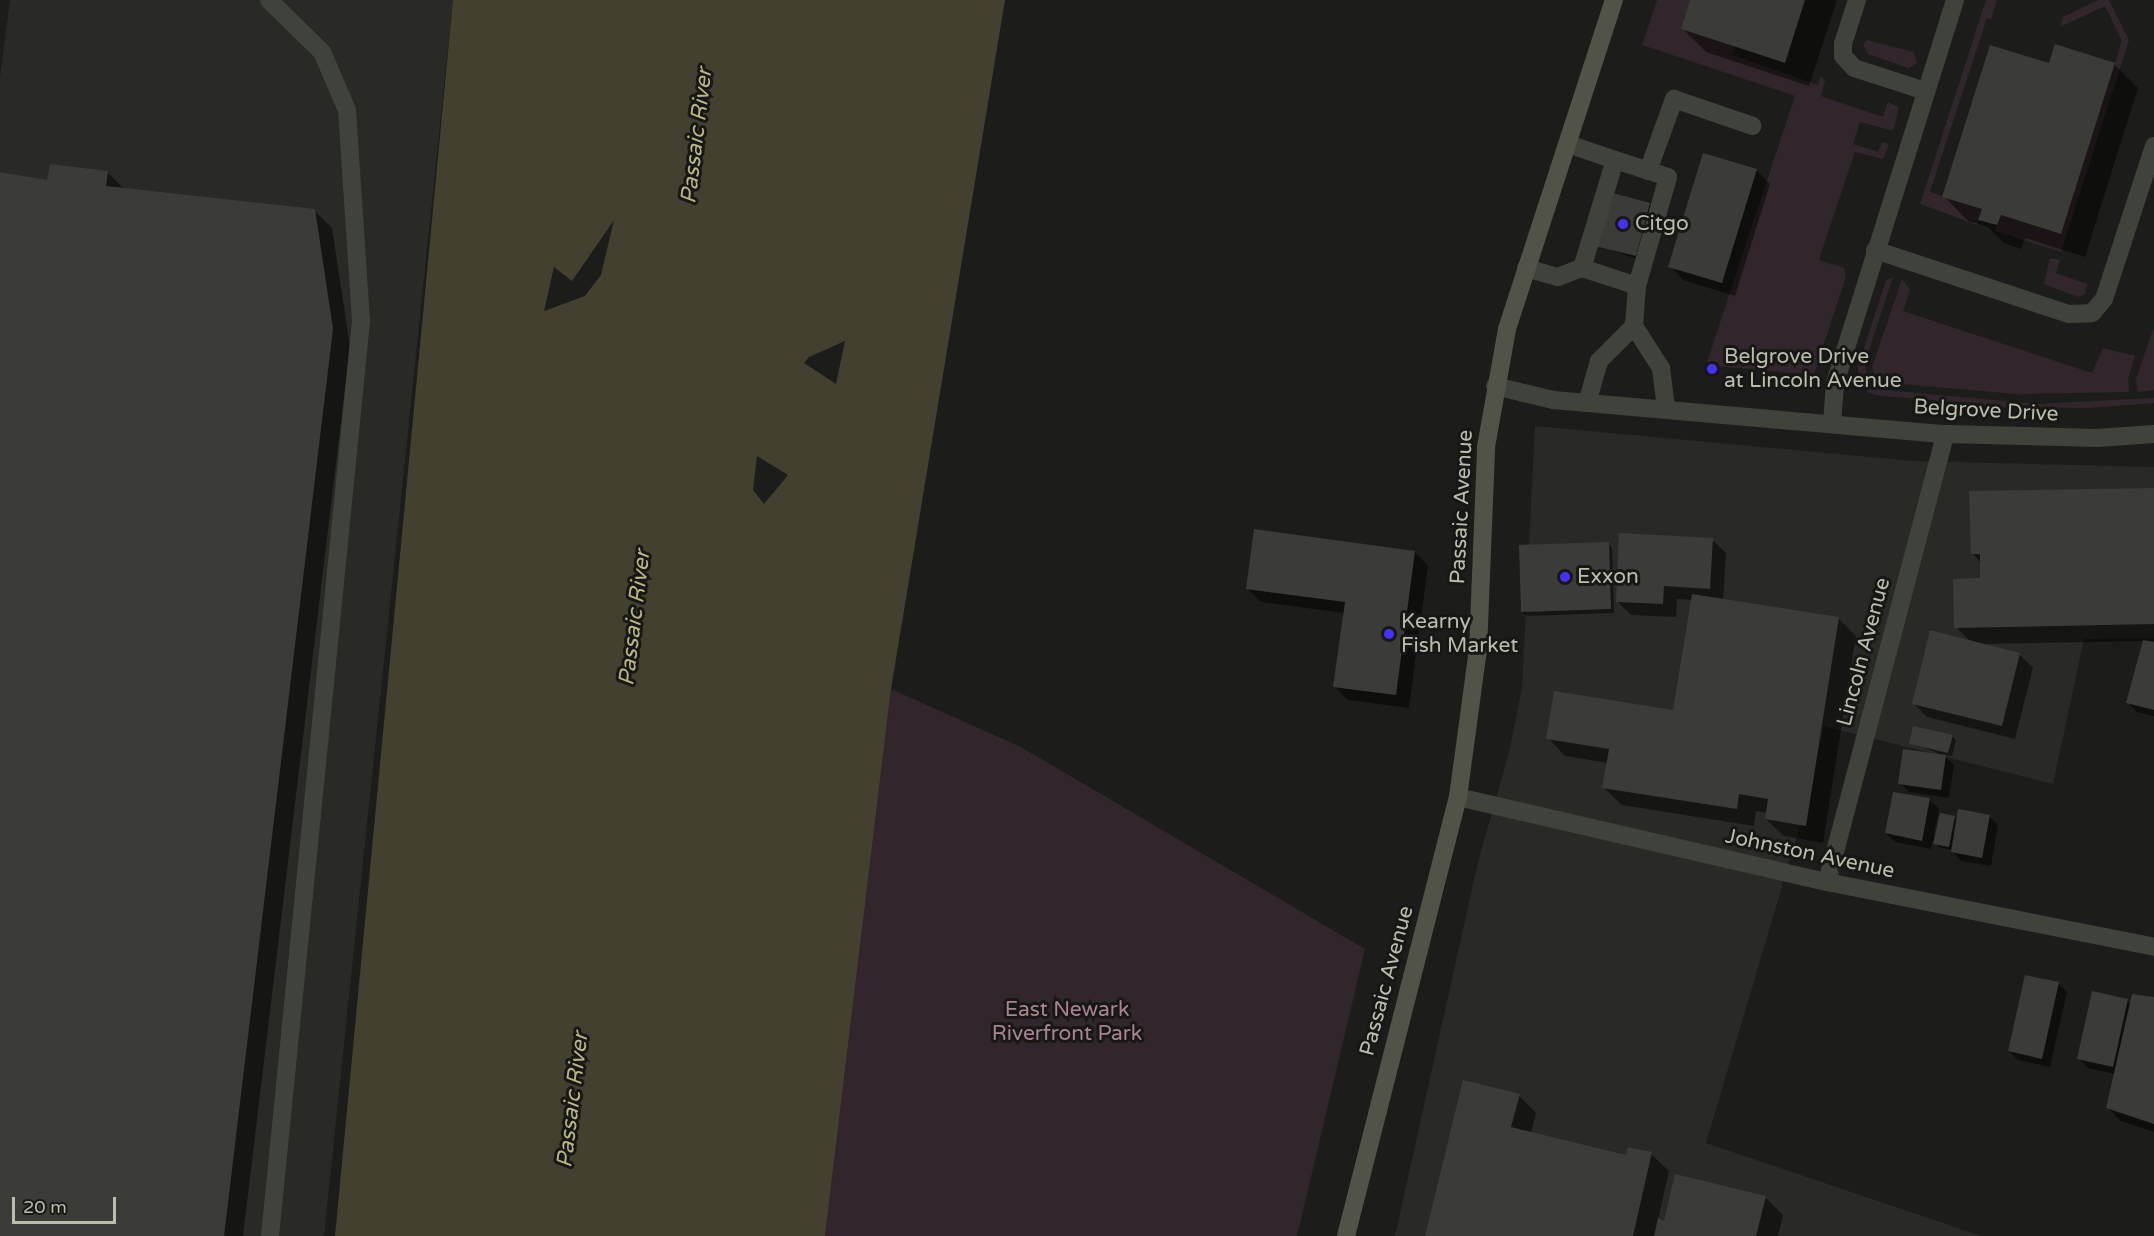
<!DOCTYPE html>
<style>
body{margin:0}
#map{position:relative;width:2154px;height:1236px;overflow:hidden;background:#1c1d1a;font-family:"Varela Round",sans-serif}
div>[style]{position:absolute}
[style*='--x']{left:calc(var(--x)*1px);top:calc(var(--y)*1px);width:calc(var(--w)*1px);rotate:calc(var(--a)*1deg)}
.built>*{inset:0;background:#292a26}
.green>*{inset:0;background:#31262b}
.water>*{inset:0;background:#43402f}
.pier>*{inset:0;background:#1c1d1a}
.shadow>*{inset:0;background:#0007}
.building>*{inset:0;background:#3b3c37}
.service>*{height:18px;margin:-9px;padding:0 9px;transform-origin:9px;border-radius:9px;background:#40433b}
.minor>*{height:18px;margin:-9px;padding:0 9px;transform-origin:9px;border-radius:9px;background:#40433b}
.tertiary>*{height:18px;margin:-9px;padding:0 9px;transform-origin:9px;border-radius:9px;background:#40433b}
.secondary>*{height:18px;margin:-9px;padding:0 9px;transform-origin:9px;border-radius:9px;background:#515349}
.dots>*{width:16px;height:16px;translate:-50% -50%;box-sizing:border-box;border:3px solid #171815;border-radius:50%}
span{translate:-50% -50%;white-space:nowrap;text-align:center;line-height:1.15;-webkit-text-stroke:6px #171815;paint-order:stroke}
.poi-label{font-size:21px;color:#bbbdac}
.left{translate:0 -50%;text-align:left}
.street-label{font-size:21px;color:#bbbdac}
.park-label{font-size:21px;color:#a98296}
.water-label{font-size:22px;color:#bab582;font-style:italic}
.scale{position:absolute;left:12px;top:1197px;width:104px;height:27px;box-sizing:border-box;border:3px solid #bbbdac;border-top:0;padding-left:8px;font-size:18px;line-height:21px;white-space:nowrap;color:#bbbdac;-webkit-text-stroke:4px #171815;paint-order:stroke}
</style>
<div id="map">
<div class="built">
<i style="clip-path:polygon(10px 0,453px 0,324px 1236px,0 1236px,0 78px)"></i>
<i style="clip-path:polygon(1535px 426px,1914px 461px,2154px 467px,2154px 638px,2084px 639px,2053px 784px,1824px 726px,1807px 802px,1706px 1143px,1981px 1236px,1395px 1236px,1478px 862px,1509px 753px,1522px 688px)"></i>
</div>
<div class="green">
<i style="clip-path:polygon(1657px 0,1690px 0,1681px 29px,1735px 46px,1732px 55px,1818px 85px,1821px 75px,1825px 81px,1821px 96px,1883px 117px,1888px 102px,1899px 107px,1893px 131px,1860px 122px,1853px 144px,1878px 152px,1882px 142px,1889px 144px,1883px 159px,1855px 152px,1828px 232px,1819px 260px,1844px 268px,1846px 276px,1814px 375px,1706px 365px,1795px 96px,1642px 45px)"></i>
<i style="clip-path:polygon(1986px 0,1997px 0,1991px 20px,1987px 18px,1930px 192px,1982px 209px,1977px 225px,1920px 204px)"></i>
<i style="clip-path:polygon(2098px 0,2109px 0,2129px 40px,2061px 252px,1995px 231px,2001px 215px,2061px 234px,2122px 41px,2105px 6px,2060px 27px,2063px 17px)"></i>
<i style="clip-path:polygon(1867px 40px,1914px 52px,1917px 63px,1908px 68px,1868px 54px,1863px 45px)"></i>
<i style="clip-path:polygon(2050px 258px,2060px 260px,2056px 273px,2087px 284px,2085px 294px,2078px 297px,2044px 284px)"></i>
<i style="clip-path:polygon(1893px 277px,1865px 362px,1867px 381px,1859px 381px,1858px 367px,1886px 280px)"></i>
<i style="clip-path:polygon(1902px 279px,1910px 290px,1903px 311px,1930px 320px,2092px 373px,2103px 348px,2135px 356px,2128px 379px,2129px 392px,2016px 394px,1877px 382px,1872px 367px)"></i>
<i style="clip-path:polygon(2154px 327px,2154px 390px,2138px 392px,2136px 379px)"></i>
<i style="clip-path:polygon(1873px 389px,2036px 404px,2154px 398px,2154px 403px,2086px 408px,2005px 407px,1875px 395px,1866px 391px)"></i>
<i style="clip-path:polygon(891px 689px,1021px 747px,1365px 949px,1297px 1236px,825px 1236px)"></i>
</div>
<div class="water">
<i style="clip-path:polygon(453px 0,1005px 0,891px 689px,825px 1236px,335px 1236px)"></i>
</div>
<div class="pier">
<i style="clip-path:polygon(614px 220px,601px 275px,585px 296px,544px 311px,554px 267px,572px 281px)"></i>
<i style="clip-path:polygon(845px 341px,836px 384px,804px 363px,809px 357px)"></i>
<i style="clip-path:polygon(757px 456px,788px 475px,764px 504px,753px 490px)"></i>
</div>
<div class="shadow">
<i style="clip-path:polygon(1691px 0,1837px 0,1809px 86px,1706px 52px,1682px 28px)"></i>
<i style="clip-path:polygon(2114px 64px,2138px 88px,2085px 257px,2025px 238px,2021px 249px,2004px 243px,1988px 227px,1968px 221px,1944px 196px,2050px 65px)"></i>
<i style="clip-path:polygon(1704px 154px,1757px 171px,1770px 184px,1735px 296px,1683px 280px,1670px 266px)"></i>
<i style="clip-path:polygon(107px 172px,124px 189px,314px 210px,332px 228px,350px 347px,243px 1236px,0 1236px,0 174px,49px 181px)"></i>
<i style="clip-path:polygon(1649px 204px,1653px 209px,1640px 260px,1597px 245px)"></i>
<i style="clip-path:polygon(2154px 489px,2154px 641px,2148px 641px,2154px 644px,2154px 716px,2137px 712px,2128px 703px,2144px 641px,1984px 644px,2019px 654px,2033px 668px,2015px 739px,1927px 717px,1913px 703px,1971px 642px,1956px 627px,1982px 580px,1981px 563px,1972px 553px)"></i>
<i style="clip-path:polygon(1712px 540px,1726px 553px,1723px 600px,1839px 619px,1856px 636px,1823px 843px,1784px 836px,1766px 819px,1767px 813px,1756px 811px,1754px 826px,1622px 805px,1604px 788px,1608px 763px,1565px 756px,1548px 738px,1674px 712px,1692px 600px,1677px 599px,1676px 617px,1631px 615px,1617px 601px)"></i>
<i style="clip-path:polygon(1608px 544px,1612px 548px,1614px 613px,1527px 616px,1522px 611px)"></i>
<i style="clip-path:polygon(1415px 552px,1428px 566px,1409px 708px,1348px 700px,1334px 686px,1345px 613px,1261px 602px,1247px 588px)"></i>
<i style="clip-path:polygon(1952px 736px,1956px 740px,1952px 756px,1942px 754px,1954px 765px,1949px 798px,1909px 792px,1900px 783px,1938px 753px,1910px 743px)"></i>
<i style="clip-path:polygon(1894px 793px,1930px 800px,1939px 809px,1934px 835px,1955px 818px,1958px 821px,1990px 817px,1998px 825px,1991px 866px,1961px 861px,1952px 850px,1939px 847px,1932px 841px,1931px 849px,1895px 842px,1886px 833px)"></i>
<i style="clip-path:polygon(2058px 983px,2067px 992px,2050px 1067px,2018px 1060px,2009px 1051px)"></i>
<i style="clip-path:polygon(2154px 999px,2154px 1132px,2121px 1121px,2108px 1108px,2115px 1074px,2088px 1068px,2079px 1059px,2127px 1001px,2131px 1004px)"></i>
<i style="clip-path:polygon(1519px 1096px,1536px 1113px,1531px 1134px,1627px 1157px,1651px 1154px,1669px 1171px,1658px 1220px,1665px 1223px,1765px 1197px,1783px 1215px,1778px 1236px,1426px 1236px)"></i>
</div>
<div class="building">
<i style="clip-path:polygon(1690px 0,1805px 0,1785px 63px,1681px 29px)"></i>
<i style="clip-path:polygon(2055px 44px,2115px 63px,2061px 234px,2001px 215px,1997px 225px,1978px 220px,1982px 209px,1942px 197px,1990px 45px,2049px 63px)"></i>
<i style="clip-path:polygon(1703px 153px,1757px 169px,1722px 283px,1668px 267px)"></i>
<i style="clip-path:polygon(50px 164px,108px 171px,106px 186px,315px 209px,333px 329px,224px 1236px,0 1236px,0 172px,47px 180px)"></i>
<i style="clip-path:polygon(1609px 192px,1650px 203px,1636px 256px,1595px 246px)"></i>
<i style="clip-path:polygon(2154px 488px,2154px 624px,1954px 628px,1953px 579px,1980px 578px,1980px 554px,1971px 554px,1969px 491px)"></i>
<i style="clip-path:polygon(1254px 529px,1415px 551px,1396px 695px,1333px 687px,1345px 602px,1246px 589px)"></i>
<i style="clip-path:polygon(1619px 533px,1713px 538px,1710px 589px,1664px 586px,1663px 604px,1616px 602px)"></i>
<i style="clip-path:polygon(1609px 542px,1611px 609px,1521px 612px,1519px 545px)"></i>
<i style="clip-path:polygon(1692px 594px,1839px 617px,1806px 826px,1765px 819px,1768px 799px,1739px 794px,1737px 809px,1602px 788px,1609px 749px,1546px 739px,1554px 691px,1673px 710px)"></i>
<i style="clip-path:polygon(1930px 630px,2020px 653px,2002px 726px,1912px 704px)"></i>
<i style="clip-path:polygon(2143px 640px,2154px 642px,2154px 710px,2126px 703px)"></i>
<i style="clip-path:polygon(1913px 726px,1953px 735px,1948px 753px,1909px 744px)"></i>
<i style="clip-path:polygon(1903px 749px,1946px 755px,1941px 790px,1898px 784px)"></i>
<i style="clip-path:polygon(1893px 792px,1930px 798px,1922px 841px,1885px 833px)"></i>
<i style="clip-path:polygon(1958px 809px,1990px 815px,1982px 858px,1951px 852px)"></i>
<i style="clip-path:polygon(1940px 813px,1955px 816px,1949px 847px,1933px 844px)"></i>
<i style="clip-path:polygon(2025px 975px,2059px 982px,2042px 1059px,2008px 1051px)"></i>
<i style="clip-path:polygon(2092px 991px,2128px 999px,2113px 1067px,2077px 1059px)"></i>
<i style="clip-path:polygon(2132px 994px,2154px 997px,2154px 1124px,2106px 1108px)"></i>
<i style="clip-path:polygon(1463px 1080px,1520px 1094px,1511px 1127px,1626px 1155px,1628px 1147px,1652px 1152px,1633px 1236px,1425px 1236px)"></i>
<i style="clip-path:polygon(1675px 1174px,1766px 1196px,1756px 1236px,1654px 1236px,1658px 1218px,1664px 1221px)"></i>
</div>
<div class="service">
<i style="--x:269;--y:0;--w:74;--a:44.5"></i>
<i style="--x:322;--y:52;--w:63;--a:66.7"></i>
<i style="--x:347;--y:110;--w:211;--a:86.2"></i>
<i style="--x:361;--y:321;--w:920;--a:95.68"></i>
<i style="--x:1857;--y:0;--w:46;--a:107.7"></i>
<i style="--x:1843;--y:44;--w:12;--a:90"></i>
<i style="--x:1843;--y:56;--w:16;--a:47"></i>
<i style="--x:1854;--y:68;--w:75;--a:17.9"></i>
<i style="--x:1568;--y:144;--w:50;--a:18.8"></i>
<i style="--x:1648;--y:171;--w:77;--a:-70.1"></i>
<i style="--x:1674;--y:99;--w:83;--a:18.9"></i>
<i style="--x:1875;--y:250;--w:204;--a:18.3"></i>
<i style="--x:2069;--y:314;--w:23;--a:-2"></i>
<i style="--x:2092;--y:313;--w:18;--a:-49"></i>
<i style="--x:2104;--y:299;--w:161;--a:-71.9"></i>
<i style="--x:1526;--y:268;--w:33;--a:16"></i>
<i style="--x:1558;--y:277;--w:26;--a:-21"></i>
<i style="--x:1634;--y:326;--w:50;--a:57.3"></i>
<i style="--x:1661;--y:368;--w:40;--a:82.9"></i>
<i style="--x:1587;--y:403;--w:44;--a:-74.1"></i>
<i style="--x:1599;--y:361;--w:49;--a:-45"></i>
<i style="--x:1634;--y:326;--w:40;--a:-85.7"></i>
<i style="--x:1637;--y:286;--w:113;--a:-74.1"></i>
<i style="--x:1668;--y:177;--w:56;--a:-162.2"></i>
<i style="--x:1615;--y:160;--w:113;--a:107"></i>
<i style="--x:1582;--y:268;--w:58;--a:18.1"></i>
<i style="--x:1832;--y:423;--w:40;--a:-85.7"></i>
<i style="--x:1835;--y:383;--w:401;--a:-72.6"></i>
</div>
<div class="minor">
<i style="--x:1458;--y:797;--w:379;--a:13"></i>
<i style="--x:1827;--y:882;--w:333;--a:11.2"></i>
<i style="--x:1827;--y:882;--w:463;--a:-75.2"></i>
</div>
<div class="tertiary">
<i style="--x:1495;--y:386;--w:60;--a:13.6"></i>
<i style="--x:1553;--y:400;--w:393;--a:5"></i>
<i style="--x:1945;--y:434;--w:152;--a:1.5"></i>
<i style="--x:2097;--y:438;--w:57;--a:-4"></i>
</div>
<div class="secondary">
<i style="--x:1346;--y:1236;--w:453;--a:-75.7"></i>
<i style="--x:1458;--y:797;--w:148;--a:-82.3"></i>
<i style="--x:1478;--y:650;--w:203;--a:-87.7"></i>
<i style="--x:1486;--y:447;--w:120;--a:-79.9"></i>
<i style="--x:1507;--y:329;--w:346;--a:-72"></i>
</div>
<div class="dots">
<i style="left:1623px;top:224px;background:#4531ff"></i>
<i style="left:1712px;top:369px;background:#4531ff"></i>
<i style="left:1565px;top:577px;background:#4531ff"></i>
<i style="left:1389px;top:634px;background:#4531ff"></i>
</div>
<div class="poi-label">
<span class="left" style="left:1635px;top:224px">Citgo</span>
<span class="left" style="left:1724px;top:369px">Belgrove Drive<br>at Lincoln Avenue</span>
<span class="left" style="left:1577px;top:577px">Exxon</span>
<span class="left" style="left:1401px;top:634px">Kearny<br>Fish Market</span>
</div>
<div class="street-label">
<span style="left:1986px;top:411px;rotate:3deg">Belgrove Drive</span>
<span style="left:1462px;top:507px;rotate:-87deg">Passaic Avenue</span>
<span style="left:1864px;top:652px;rotate:-75deg">Lincoln Avenue</span>
<span style="left:1810px;top:854px;rotate:12deg">Johnston Avenue</span>
<span style="left:1387px;top:981px;rotate:-75deg">Passaic Avenue</span>
</div>
<div class="park-label">
<span style="left:1067px;top:1022px">East Newark<br>Riverfront Park</span>
</div>
<div class="water-label">
<span style="left:697px;top:136px;rotate:-83deg">Passaic River</span>
<span style="left:635px;top:618px;rotate:-83deg">Passaic River</span>
<span style="left:573px;top:1100px;rotate:-83deg">Passaic River</span>
</div>
<div class="scale">20 m</div>
</div>
